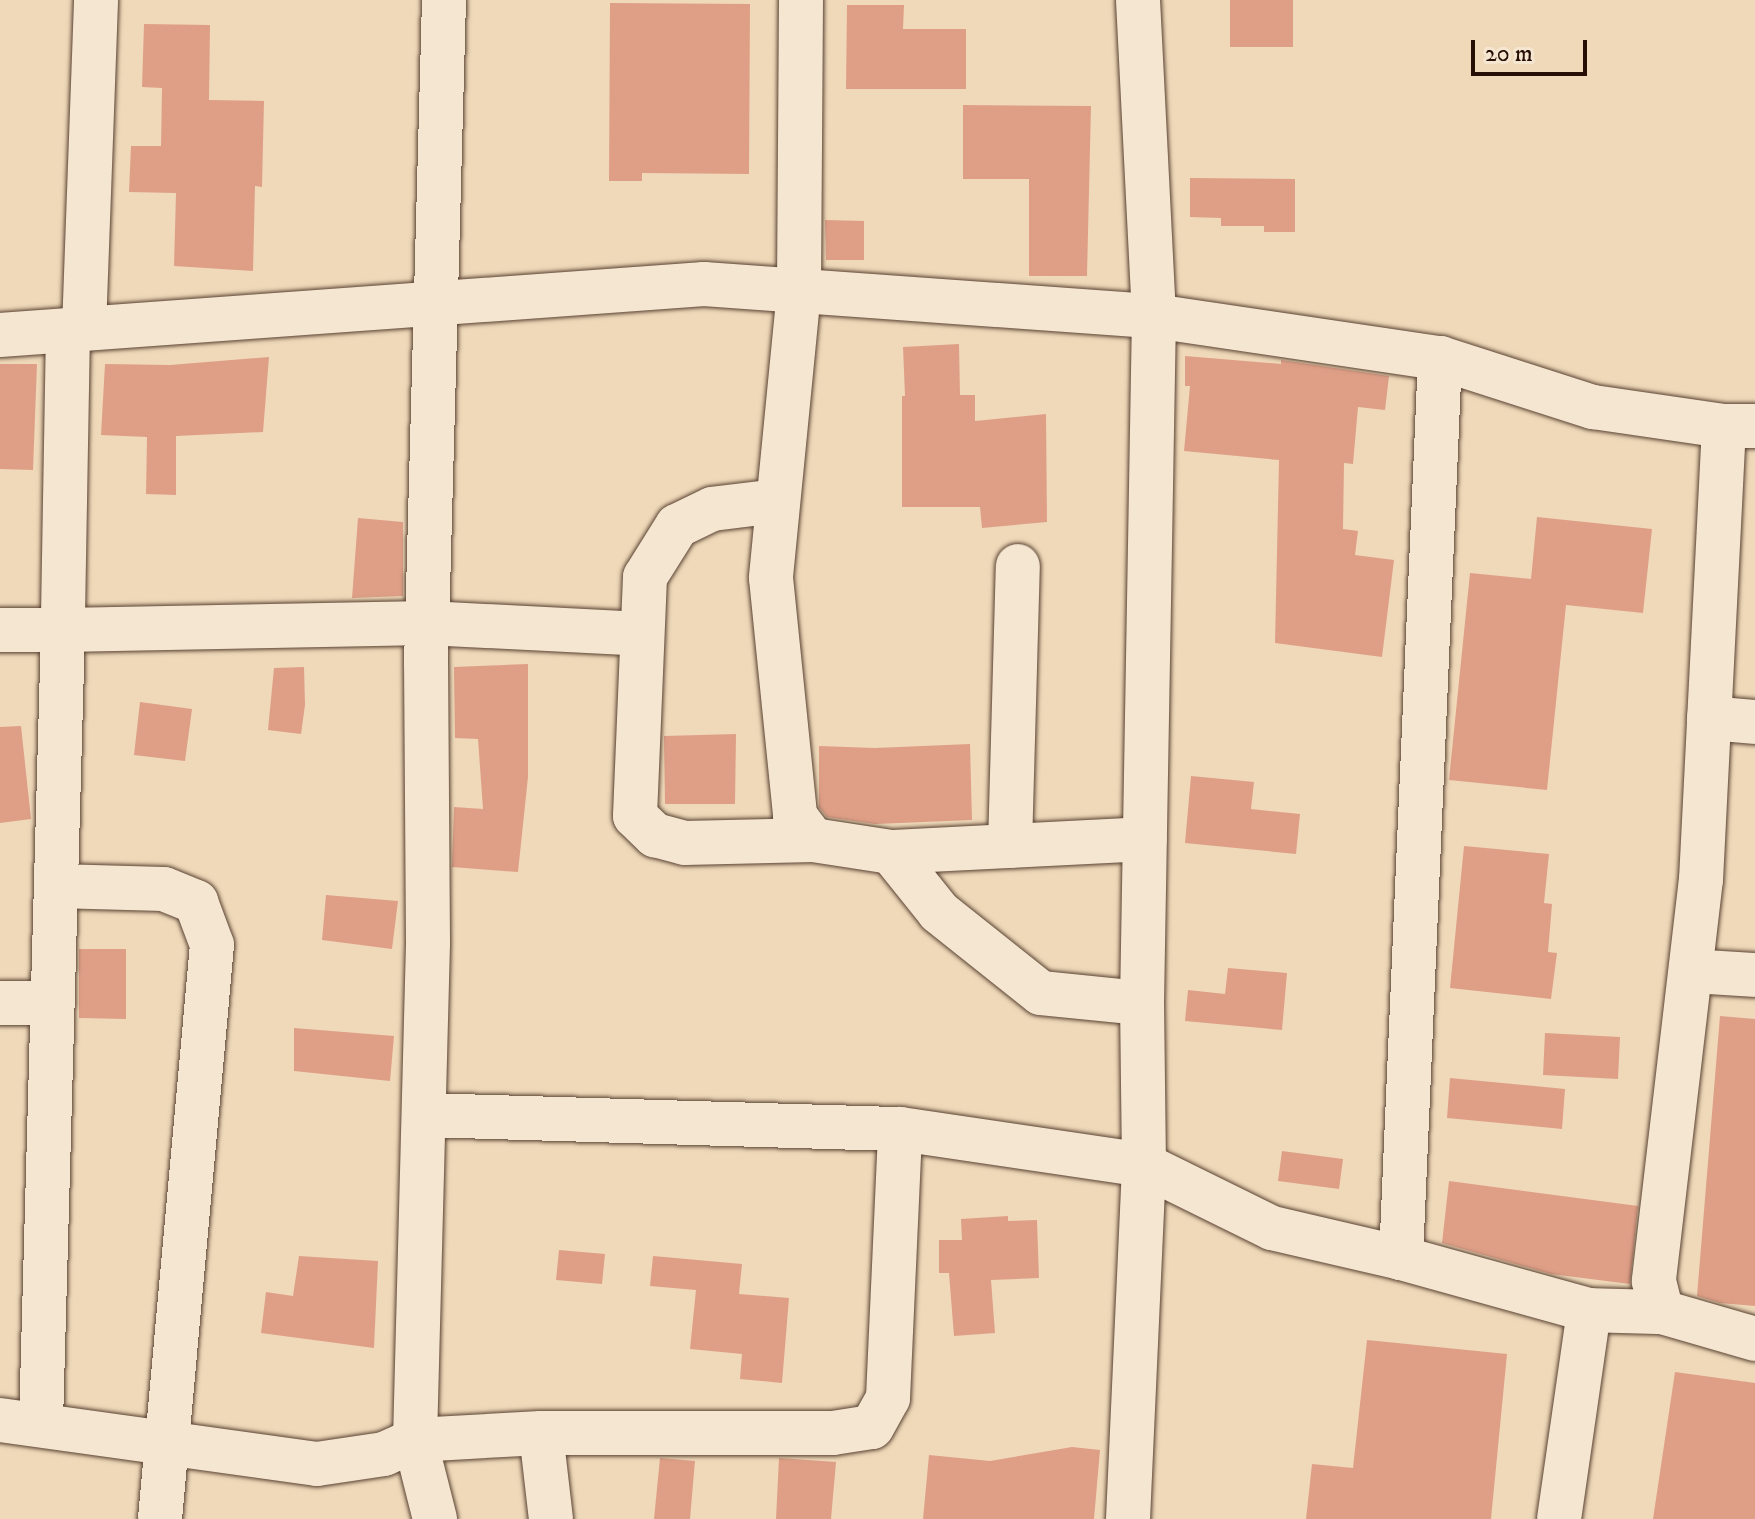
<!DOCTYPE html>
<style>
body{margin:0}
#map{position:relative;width:1755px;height:1519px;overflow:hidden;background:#efd9b9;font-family:"IM FELL DW Pica",serif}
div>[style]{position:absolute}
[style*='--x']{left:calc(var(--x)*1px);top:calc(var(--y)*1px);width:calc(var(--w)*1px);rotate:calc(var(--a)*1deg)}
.building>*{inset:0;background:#df9f87}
.roads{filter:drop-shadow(0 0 2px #594232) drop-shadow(0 0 2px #594232)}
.street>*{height:44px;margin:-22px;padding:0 22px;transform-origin:22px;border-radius:22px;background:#f5e6d2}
span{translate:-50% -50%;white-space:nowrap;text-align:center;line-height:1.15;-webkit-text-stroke:8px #f5e6d2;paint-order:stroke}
.scale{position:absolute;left:1471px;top:40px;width:116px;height:36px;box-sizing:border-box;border:4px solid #270f05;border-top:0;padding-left:10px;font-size:24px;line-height:28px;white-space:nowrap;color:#270f05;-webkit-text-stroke:6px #f5e6d2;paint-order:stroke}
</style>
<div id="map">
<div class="building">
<i style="clip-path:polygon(1230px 0,1293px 0,1293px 47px,1230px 47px)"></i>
<i style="clip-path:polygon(610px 3px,750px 4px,749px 174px,642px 173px,642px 181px,609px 181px)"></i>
<i style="clip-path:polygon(847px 5px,904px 5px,903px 29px,966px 29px,966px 89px,846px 89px)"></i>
<i style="clip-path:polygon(144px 24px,210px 25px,209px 100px,264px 101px,262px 187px,255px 186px,253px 271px,174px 266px,176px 193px,129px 192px,131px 146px,161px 146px,162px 88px,142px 87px)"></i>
<i style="clip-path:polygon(963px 105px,1091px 106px,1087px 276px,1029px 276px,1029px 179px,963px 179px)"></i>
<i style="clip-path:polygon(1190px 178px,1295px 179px,1295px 232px,1264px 232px,1264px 226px,1221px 226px,1221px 218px,1190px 217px)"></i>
<i style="clip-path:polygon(825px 220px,864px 221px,864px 260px,826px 260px)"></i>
<i style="clip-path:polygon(959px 344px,960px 395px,975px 395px,975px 421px,1046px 414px,1047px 522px,982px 528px,980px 507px,902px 507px,902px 396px,905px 396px,903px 347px)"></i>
<i style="clip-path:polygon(1185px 356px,1281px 364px,1281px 360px,1389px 376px,1385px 410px,1358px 407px,1353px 464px,1344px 463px,1343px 529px,1358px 531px,1355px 555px,1394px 560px,1382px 657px,1275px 643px,1279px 460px,1184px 451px,1190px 386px,1185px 386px)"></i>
<i style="clip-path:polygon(269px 357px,263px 432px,176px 436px,176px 495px,146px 494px,147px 437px,101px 435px,105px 364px,170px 365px)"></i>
<i style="clip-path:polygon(0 364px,37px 364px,33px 470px,0 469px)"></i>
<i style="clip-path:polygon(1537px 517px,1652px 529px,1643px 613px,1566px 605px,1547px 790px,1449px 780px,1470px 573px,1531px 579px)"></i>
<i style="clip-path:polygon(358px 518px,403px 522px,403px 596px,352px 598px)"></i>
<i style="clip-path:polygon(528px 664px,528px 777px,518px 872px,452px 867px,454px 807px,483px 809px,478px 739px,455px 738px,454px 667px)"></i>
<i style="clip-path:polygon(304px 667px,305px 705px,301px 734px,268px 730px,274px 668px)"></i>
<i style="clip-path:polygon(140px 702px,192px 709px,185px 761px,134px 755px)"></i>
<i style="clip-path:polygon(21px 726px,31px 819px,0 823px,0 727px)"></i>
<i style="clip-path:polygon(736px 734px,735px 804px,665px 804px,664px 736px)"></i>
<i style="clip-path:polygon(970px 744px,972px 820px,875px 824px,827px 817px,819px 807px,819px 746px,875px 748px)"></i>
<i style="clip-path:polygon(1191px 776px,1254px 782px,1251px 809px,1300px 814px,1296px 854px,1185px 843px)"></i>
<i style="clip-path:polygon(1464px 846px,1549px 854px,1544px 903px,1552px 904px,1548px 952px,1557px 953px,1551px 999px,1450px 988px)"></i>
<i style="clip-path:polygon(326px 895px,398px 901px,392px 949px,322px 940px)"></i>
<i style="clip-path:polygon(79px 949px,126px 949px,126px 1019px,79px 1018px)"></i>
<i style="clip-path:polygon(1228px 968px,1287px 973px,1282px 1030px,1185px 1021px,1188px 990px,1225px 994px)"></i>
<i style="clip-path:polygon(1720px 1016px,1755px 1019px,1755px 1306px,1720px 1303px,1697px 1296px)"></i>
<i style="clip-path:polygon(294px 1028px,394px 1036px,390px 1081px,294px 1071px)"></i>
<i style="clip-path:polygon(1545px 1033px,1620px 1037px,1618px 1079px,1543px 1075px)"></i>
<i style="clip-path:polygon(1450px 1078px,1565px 1089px,1562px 1129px,1447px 1118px)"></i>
<i style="clip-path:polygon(1282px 1151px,1343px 1159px,1339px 1189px,1278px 1181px)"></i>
<i style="clip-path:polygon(1449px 1181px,1638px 1206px,1630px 1284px,1551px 1274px,1442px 1243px)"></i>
<i style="clip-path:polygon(1008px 1216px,1008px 1221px,1037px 1220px,1039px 1278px,991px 1280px,995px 1333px,954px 1336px,949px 1273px,939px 1273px,939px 1240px,962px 1240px,961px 1219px)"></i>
<i style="clip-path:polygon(559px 1250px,605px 1254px,602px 1284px,556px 1280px)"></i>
<i style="clip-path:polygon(299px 1256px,378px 1261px,374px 1348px,261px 1333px,266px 1292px,293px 1296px)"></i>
<i style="clip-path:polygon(653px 1256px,742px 1264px,739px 1294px,789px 1298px,782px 1383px,740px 1379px,742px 1354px,690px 1349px,696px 1290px,650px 1286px)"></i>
<i style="clip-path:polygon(1367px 1340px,1507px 1354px,1491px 1519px,1306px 1519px,1312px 1464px,1353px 1468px)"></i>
<i style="clip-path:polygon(1675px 1372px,1755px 1383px,1755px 1519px,1653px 1519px)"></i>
<i style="clip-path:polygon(1072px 1447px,1100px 1450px,1094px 1519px,923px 1519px,929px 1455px,990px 1461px)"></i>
<i style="clip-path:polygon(660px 1458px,695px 1461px,690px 1519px,654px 1519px)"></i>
<i style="clip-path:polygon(779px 1458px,836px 1462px,831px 1519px,776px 1519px)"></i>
</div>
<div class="roads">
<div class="street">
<i style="--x:801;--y:0;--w:291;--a:90.4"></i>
<i style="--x:799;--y:291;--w:288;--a:95.6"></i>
<i style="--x:771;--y:578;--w:239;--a:84.2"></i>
<i style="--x:795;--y:816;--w:30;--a:53"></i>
<i style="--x:813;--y:840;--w:79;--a:8.7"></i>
<i style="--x:891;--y:852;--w:77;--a:51.3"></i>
<i style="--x:939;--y:912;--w:130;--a:38.5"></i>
<i style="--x:1041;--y:993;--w:101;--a:5.7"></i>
<i style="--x:84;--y:329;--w:329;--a:-87.9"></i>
<i style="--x:68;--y:330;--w:300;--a:91"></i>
<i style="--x:63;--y:630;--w:364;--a:-1.1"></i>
<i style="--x:427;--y:623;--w:215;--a:2.9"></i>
<i style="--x:0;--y:335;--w:706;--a:-4.14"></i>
<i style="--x:704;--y:284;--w:451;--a:4.1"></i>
<i style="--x:1154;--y:316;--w:289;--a:8.4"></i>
<i style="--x:1440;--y:358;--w:161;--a:17.8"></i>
<i style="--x:1593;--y:407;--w:132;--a:8.3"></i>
<i style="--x:1724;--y:426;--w:31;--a:0"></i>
<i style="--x:1724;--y:426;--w:454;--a:92.9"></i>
<i style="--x:1701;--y:879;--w:405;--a:96.7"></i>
<i style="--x:1654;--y:1281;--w:32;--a:76"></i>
<i style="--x:1662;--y:1312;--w:97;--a:16.2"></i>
<i style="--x:777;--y:501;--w:65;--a:173"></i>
<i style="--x:712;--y:509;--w:39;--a:154"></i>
<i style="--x:677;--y:526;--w:60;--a:122.1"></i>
<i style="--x:645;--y:577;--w:239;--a:92.4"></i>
<i style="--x:635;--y:816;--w:28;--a:44"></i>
<i style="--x:655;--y:835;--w:31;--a:15"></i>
<i style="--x:685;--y:843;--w:128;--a:-1.3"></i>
<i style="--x:0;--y:630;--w:63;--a:0"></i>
<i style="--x:63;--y:630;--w:795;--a:91.59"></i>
<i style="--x:1709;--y:718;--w:46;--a:5"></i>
<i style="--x:1010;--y:846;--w:280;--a:-88.4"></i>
<i style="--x:891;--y:852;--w:254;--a:-2.9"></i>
<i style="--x:56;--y:886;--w:108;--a:1.6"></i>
<i style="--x:164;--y:889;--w:35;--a:22"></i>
<i style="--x:196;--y:902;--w:46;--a:69.6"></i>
<i style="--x:212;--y:945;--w:576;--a:95.18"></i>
<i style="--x:1691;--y:971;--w:64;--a:3.6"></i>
<i style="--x:0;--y:1003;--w:52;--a:0"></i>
<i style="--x:424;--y:1115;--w:476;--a:1.7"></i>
<i style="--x:900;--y:1129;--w:247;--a:8.4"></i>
<i style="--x:1144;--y:1165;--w:143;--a:26.2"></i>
<i style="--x:1272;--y:1228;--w:132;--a:13.1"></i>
<i style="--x:1401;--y:1258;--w:195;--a:15.5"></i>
<i style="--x:1401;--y:1258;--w:901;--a:-87.52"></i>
<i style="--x:0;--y:1420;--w:320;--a:7.9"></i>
<i style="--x:317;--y:1464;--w:68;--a:-8.5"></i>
<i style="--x:384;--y:1454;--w:34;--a:-24"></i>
<i style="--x:415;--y:1440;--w:126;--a:-3.2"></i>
<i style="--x:541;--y:1433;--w:292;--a:0"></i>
<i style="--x:833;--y:1433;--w:39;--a:-9"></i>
<i style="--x:872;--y:1427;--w:33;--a:-61"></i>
<i style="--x:888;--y:1398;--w:269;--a:-87.4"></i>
<i style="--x:541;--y:1433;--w:87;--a:83.4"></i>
<i style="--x:435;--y:1519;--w:81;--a:-104.2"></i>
<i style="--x:415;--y:1440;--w:497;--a:-88.5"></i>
<i style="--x:428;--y:943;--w:278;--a:-90.4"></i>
<i style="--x:426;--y:665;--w:665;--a:-88.45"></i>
<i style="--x:1128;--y:1519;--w:354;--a:-87.4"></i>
<i style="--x:1144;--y:1165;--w:162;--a:-90.7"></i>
<i style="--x:1142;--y:1003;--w:687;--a:-89"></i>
<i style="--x:1154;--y:316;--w:316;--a:-92.9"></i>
<i style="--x:1559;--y:1519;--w:211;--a:-81.8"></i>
<i style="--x:1589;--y:1310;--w:73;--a:1.6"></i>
</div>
</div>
<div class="scale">20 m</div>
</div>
